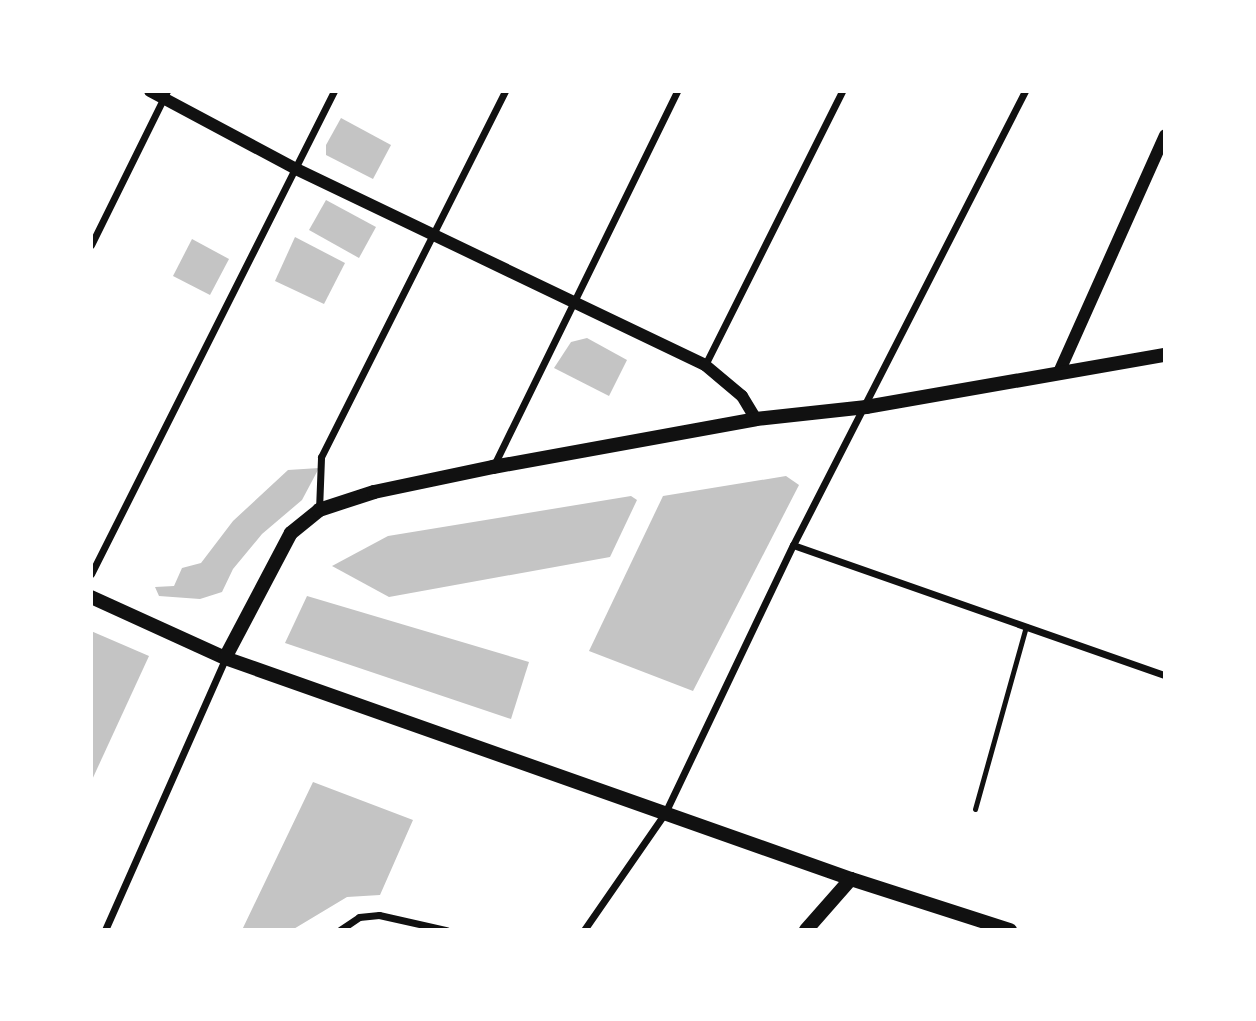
<!DOCTYPE html>
<style>
body{margin:0}
#map{position:relative;width:1256px;height:1021px;overflow:hidden;background:#fff;font-family:"Crimson Pro",serif}
div>[style]{position:absolute}
[style*='--x']{left:calc(var(--x)*1px);top:calc(var(--y)*1px);width:calc(var(--w)*1px);rotate:calc(var(--a)*1deg)}
.building>*{inset:0;background:#c4c4c4}
.service>*{height:5px;margin:-2.5px;padding:0 2.5px;transform-origin:2.5px;border-radius:2.5px;background:#111}
.minor>*{height:7px;margin:-3.5px;padding:0 3.5px;transform-origin:3.5px;border-radius:3.5px;background:#111}
.tertiary>*{height:12px;margin:-6px;padding:0 6px;transform-origin:6px;border-radius:6px;background:#111}
.secondary>*{height:14px;margin:-7px;padding:0 7px;transform-origin:7px;border-radius:7px;background:#111}
span{translate:-50% -50%;white-space:nowrap;text-align:center;line-height:1.15;-webkit-text-stroke:7px #fff;paint-order:stroke}
.frame{position:absolute;inset:0;border:93px solid #fff;pointer-events:none}
</style>
<div id="map">
<div class="building">
<i style="clip-path:polygon(341px 118px,391px 145px,373px 179px,326px 155px,326px 145px)"></i>
<i style="clip-path:polygon(326px 200px,376px 227px,359px 258px,309px 230px)"></i>
<i style="clip-path:polygon(295px 237px,345px 263px,324px 304px,275px 281px)"></i>
<i style="clip-path:polygon(192px 239px,229px 259px,210px 295px,173px 276px)"></i>
<i style="clip-path:polygon(587px 338px,627px 360px,609px 396px,554px 368px,571px 342px)"></i>
<i style="clip-path:polygon(319px 468px,302px 500px,262px 534px,233px 569px,222px 592px,200px 599px,159px 596px,155px 587px,174px 586px,182px 568px,201px 563px,233px 521px,288px 470px)"></i>
<i style="clip-path:polygon(786px 476px,799px 485px,693px 691px,589px 651px,663px 496px)"></i>
<i style="clip-path:polygon(631px 496px,637px 500px,610px 557px,389px 597px,332px 566px,388px 536px)"></i>
<i style="clip-path:polygon(307px 596px,529px 662px,511px 719px,285px 643px)"></i>
<i style="clip-path:polygon(91px 631px,149px 656px,91px 782px)"></i>
<i style="clip-path:polygon(313px 782px,413px 820px,380px 895px,347px 897px,292px 930px,242px 930px)"></i>
</div>
<div class="service">
<i style="--x:975;--y:809;--w:190;--a:-74.4"></i>
</div>
<div class="minor">
<i style="--x:91;--y:245;--w:172;--a:-63.7"></i>
<i style="--x:705;--y:365;--w:306;--a:-63.4"></i>
<i style="--x:493;--y:467;--w:419;--a:-63.9"></i>
<i style="--x:319;--y:510;--w:53;--a:-87.8"></i>
<i style="--x:321;--y:457;--w:410;--a:-63.3"></i>
<i style="--x:793;--y:545;--w:394;--a:19.3"></i>
<i style="--x:91;--y:574;--w:541;--a:-63.29"></i>
<i style="--x:105;--y:930;--w:296;--a:-66.1"></i>
<i style="--x:340;--y:930;--w:23;--a:-34"></i>
<i style="--x:359;--y:917;--w:20;--a:-6"></i>
<i style="--x:379;--y:915;--w:69;--a:12.6"></i>
<i style="--x:584;--y:930;--w:142;--a:-55.3"></i>
<i style="--x:665;--y:813;--w:297;--a:-64.5"></i>
<i style="--x:793;--y:545;--w:510;--a:-62.93"></i>
</div>
<div class="tertiary">
<i style="--x:150;--y:91;--w:163;--a:28.1"></i>
<i style="--x:294;--y:168;--w:456;--a:25.6"></i>
<i style="--x:705;--y:365;--w:48;--a:40"></i>
<i style="--x:742;--y:396;--w:27;--a:59"></i>
<i style="--x:1060;--y:370;--w:257;--a:-65.9"></i>
</div>
<div class="secondary">
<i style="--x:91;--y:597;--w:147;--a:24.5"></i>
<i style="--x:225;--y:658;--w:664;--a:19.44"></i>
<i style="--x:851;--y:879;--w:167;--a:17.8"></i>
<i style="--x:225;--y:658;--w:141;--a:-62.2"></i>
<i style="--x:291;--y:533;--w:36;--a:-39"></i>
<i style="--x:319;--y:510;--w:58;--a:-18.1"></i>
<i style="--x:374;--y:492;--w:122;--a:-11.9"></i>
<i style="--x:493;--y:467;--w:267;--a:-10.3"></i>
<i style="--x:756;--y:419;--w:111;--a:-6.2"></i>
<i style="--x:866;--y:407;--w:303;--a:-9.9"></i>
<i style="--x:806;--y:930;--w:68;--a:-48.6"></i>
</div>
<div class="frame"></div>
</div>
